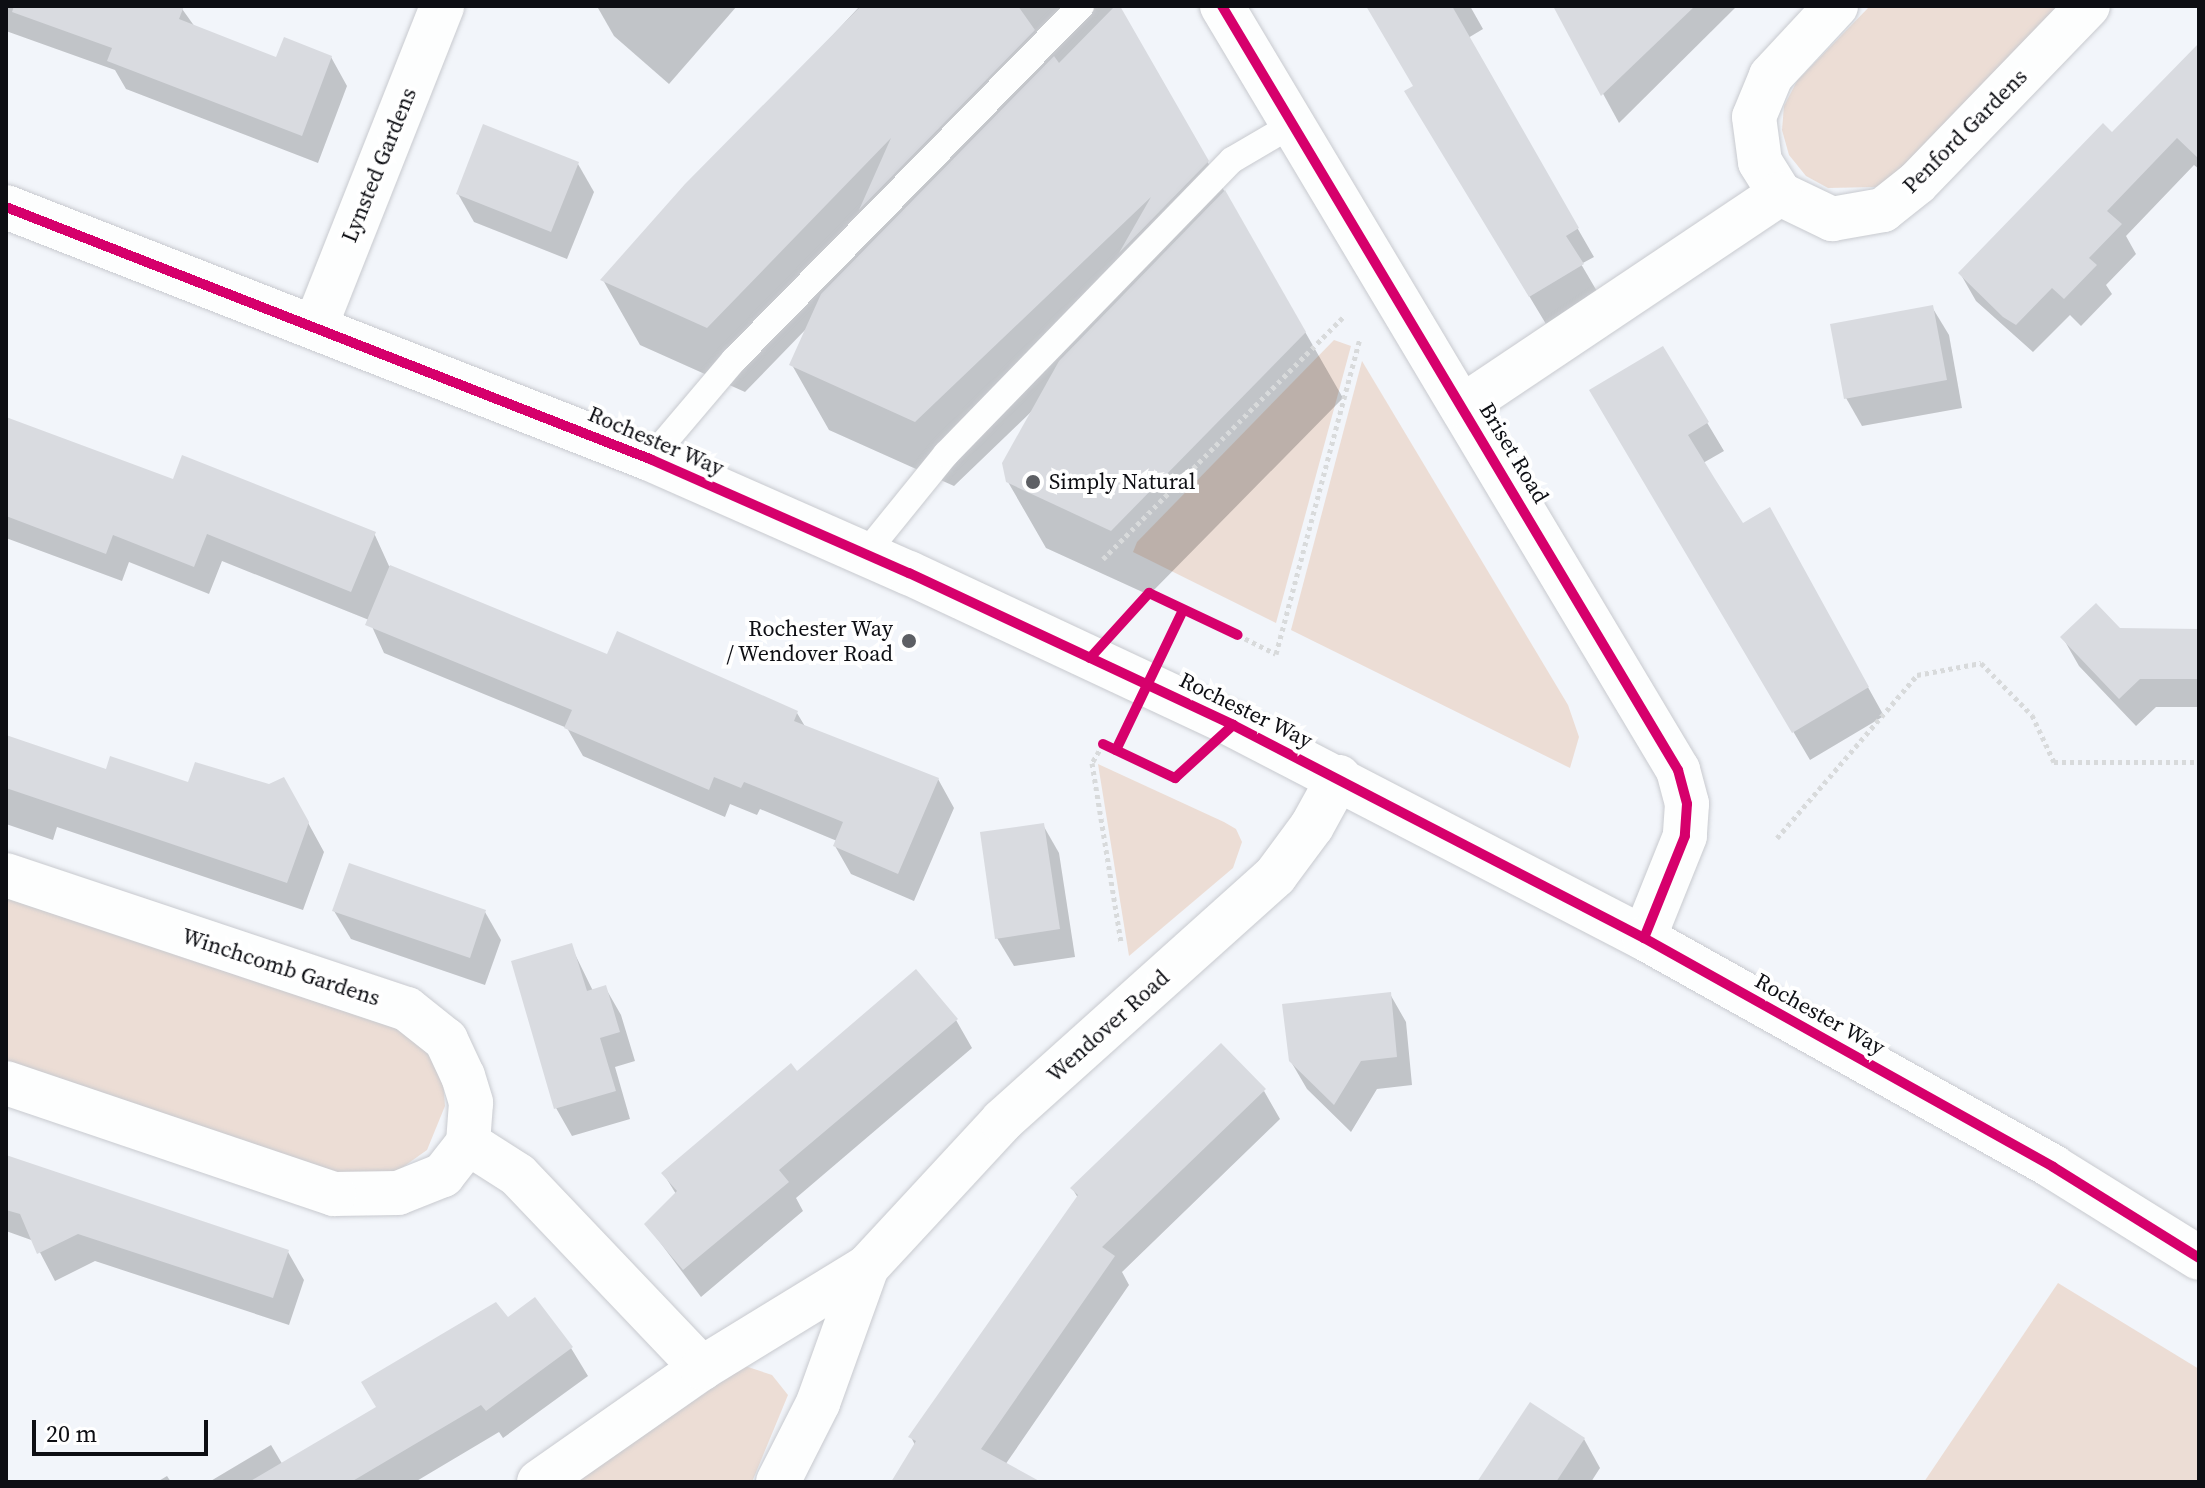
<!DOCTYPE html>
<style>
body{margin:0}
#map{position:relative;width:2205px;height:1488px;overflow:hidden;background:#f2f5fa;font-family:"Source Serif 4",serif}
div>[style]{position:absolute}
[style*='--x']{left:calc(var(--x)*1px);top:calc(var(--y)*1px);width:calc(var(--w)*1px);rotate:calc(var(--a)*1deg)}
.green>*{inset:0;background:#ecddd5}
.shadow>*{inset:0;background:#0003}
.building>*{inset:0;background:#d9dbe0}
.path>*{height:5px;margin-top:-2.5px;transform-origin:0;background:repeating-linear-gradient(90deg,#d8dadb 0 4px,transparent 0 8px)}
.roads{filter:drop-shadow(0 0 2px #c8cacf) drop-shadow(0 0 2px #c8cacf)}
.service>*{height:26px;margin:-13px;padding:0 13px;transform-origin:13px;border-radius:13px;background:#fdfefe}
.minor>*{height:44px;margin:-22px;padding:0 22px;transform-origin:22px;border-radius:22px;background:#fdfefe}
.tertiary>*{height:44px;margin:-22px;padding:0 22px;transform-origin:22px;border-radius:22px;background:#fdfefe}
.cycleway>*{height:10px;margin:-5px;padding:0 5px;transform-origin:5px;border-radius:5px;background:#d6006c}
.dots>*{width:22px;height:22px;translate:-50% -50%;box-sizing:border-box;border:4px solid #fff;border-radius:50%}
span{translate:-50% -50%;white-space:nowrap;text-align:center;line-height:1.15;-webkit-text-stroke:8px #fff;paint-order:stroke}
.street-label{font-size:22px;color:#0d0e13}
.poi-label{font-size:22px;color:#0d0e13}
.left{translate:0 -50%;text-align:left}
.right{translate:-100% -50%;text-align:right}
.frame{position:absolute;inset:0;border:8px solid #0d0e13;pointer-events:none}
.scale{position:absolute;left:32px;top:1420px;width:176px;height:36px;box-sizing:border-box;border:4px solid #0d0e13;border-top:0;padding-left:10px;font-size:24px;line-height:28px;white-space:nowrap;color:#0d0e13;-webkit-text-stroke:6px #fff;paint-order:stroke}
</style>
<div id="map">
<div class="green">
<i style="clip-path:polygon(1870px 6px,2061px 6px,1898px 173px,1876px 187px,1828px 188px,1806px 176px,1789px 155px,1782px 130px,1784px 106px,1797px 81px)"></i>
<i style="clip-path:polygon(1334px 340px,1351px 346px,1276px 623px,1133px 552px,1137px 542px)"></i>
<i style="clip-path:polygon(1362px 361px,1568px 705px,1579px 737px,1570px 768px,1291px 630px)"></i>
<i style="clip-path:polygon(1098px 764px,1224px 822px,1236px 829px,1242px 842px,1233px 868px,1129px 956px)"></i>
<i style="clip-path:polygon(6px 894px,396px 1024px,433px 1057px,443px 1081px,445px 1106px,427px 1150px,389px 1177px,336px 1174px,6px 1062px)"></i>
<i style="clip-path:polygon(2058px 1283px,2199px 1369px,2199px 1482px,1924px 1482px)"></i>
<i style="clip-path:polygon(745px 1366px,772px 1375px,788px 1395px,752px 1482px,574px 1482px)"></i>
</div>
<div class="shadow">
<i style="clip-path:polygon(6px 6px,180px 6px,195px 27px,278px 60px,331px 57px,347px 86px,318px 163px,126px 89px,115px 70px,6px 31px)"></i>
<i style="clip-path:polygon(737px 6px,669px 84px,614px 36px,598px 8px)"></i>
<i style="clip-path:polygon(860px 6px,1118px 6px,1343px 398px,1149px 595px,1046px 548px,1008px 482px,1032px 411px,954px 486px,829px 430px,792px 365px,808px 327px,745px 392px,640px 345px,603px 280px)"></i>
<i style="clip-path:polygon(1369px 6px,1470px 6px,1483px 29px,1468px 38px,1594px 257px,1581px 264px,1598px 293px,1546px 324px,1423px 120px,1416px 87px)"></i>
<i style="clip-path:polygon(1563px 6px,1737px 6px,1619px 123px,1558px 11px)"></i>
<i style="clip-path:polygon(2199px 46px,2199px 169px,2194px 165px,2126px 236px,2136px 254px,2106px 285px,2112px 294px,2081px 326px,2070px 315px,2033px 352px,1976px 301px,1960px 273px,2112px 135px)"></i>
<i style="clip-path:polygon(578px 164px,594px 192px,567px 259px,474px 222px,458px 194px)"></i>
<i style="clip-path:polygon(1932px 307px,1949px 335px,1962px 408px,1862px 426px,1846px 398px)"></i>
<i style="clip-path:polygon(1663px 349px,1724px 451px,1703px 463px,1742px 526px,1785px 538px,1884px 716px,1810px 760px,1592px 391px)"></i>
<i style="clip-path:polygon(6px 419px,174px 481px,374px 533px,389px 566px,608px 657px,797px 713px,806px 728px,938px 779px,954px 808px,914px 901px,851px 874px,835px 846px,837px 841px,760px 809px,757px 815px,730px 804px,725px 817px,583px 756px,567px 728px,384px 653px,369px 620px,222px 561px,209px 594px,129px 562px,122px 581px,6px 538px)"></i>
<i style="clip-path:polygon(2119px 630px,2199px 631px,2199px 707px,2156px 707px,2136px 726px,2079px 666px,2063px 638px)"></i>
<i style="clip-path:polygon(6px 737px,107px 771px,300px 808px,324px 852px,303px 910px,57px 827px,53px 840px,6px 824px)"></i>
<i style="clip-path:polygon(1043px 825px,1059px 853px,1075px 957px,1014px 966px,997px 938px)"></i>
<i style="clip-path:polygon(334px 911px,485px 912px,501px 940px,485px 985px,351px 939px)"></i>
<i style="clip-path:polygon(571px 946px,593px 991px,605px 987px,621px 1015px,635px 1061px,615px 1067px,630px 1119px,572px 1136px,556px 1108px)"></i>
<i style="clip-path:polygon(1390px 994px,1406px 1022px,1412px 1085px,1377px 1089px,1351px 1132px,1307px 1089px,1290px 1060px)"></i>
<i style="clip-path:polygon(956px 1020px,972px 1048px,796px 1198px,803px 1211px,701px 1297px,647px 1225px,676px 1194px,663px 1173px,797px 1074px)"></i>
<i style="clip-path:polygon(1264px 1091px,1280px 1119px,1122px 1272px,1129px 1285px,1005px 1465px,1015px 1482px,895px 1482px,915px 1445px,911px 1437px,1078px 1198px,1072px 1188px)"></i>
<i style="clip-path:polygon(6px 1157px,288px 1252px,304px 1280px,289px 1325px,95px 1261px,55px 1281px,34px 1241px,6px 1231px)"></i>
<i style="clip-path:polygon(508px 1320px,571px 1348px,588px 1376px,503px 1438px,499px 1432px,415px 1482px,333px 1482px,379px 1408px)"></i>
<i style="clip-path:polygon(1584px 1439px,1600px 1468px,1591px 1482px,1479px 1482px)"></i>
<i style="clip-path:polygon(271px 1445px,293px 1482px,209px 1482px)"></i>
<i style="clip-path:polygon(167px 1476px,171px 1482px,157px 1482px)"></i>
</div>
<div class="building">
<i style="clip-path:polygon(14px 6px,184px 6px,179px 19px,276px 57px,284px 37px,332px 56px,302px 136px,107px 61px,112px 48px,12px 12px)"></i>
<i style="clip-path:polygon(861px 6px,1018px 6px,1035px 30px,859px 210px,891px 138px,707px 328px,600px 280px,685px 184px)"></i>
<i style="clip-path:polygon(1115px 6px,1120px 6px,1209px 161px,1119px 253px,1151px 197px,915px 422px,789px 365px,821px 294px,1054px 56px,1059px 63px)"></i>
<i style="clip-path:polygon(1366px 6px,1452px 6px,1579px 228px,1566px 236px,1584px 264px,1529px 297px,1404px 91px,1413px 86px)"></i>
<i style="clip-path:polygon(1553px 6px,1695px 6px,1601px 96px)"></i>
<i style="clip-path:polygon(2199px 43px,2199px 159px,2177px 138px,2107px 211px,2122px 224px,2089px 258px,2097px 265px,2064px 299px,2052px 288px,2016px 325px,2003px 317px,1958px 273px,2103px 123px,2112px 132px)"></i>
<i style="clip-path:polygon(483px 124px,579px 162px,551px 232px,456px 194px)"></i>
<i style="clip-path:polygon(1225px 190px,1306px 332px,1111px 531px,1006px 482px,1002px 463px,1059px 361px)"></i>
<i style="clip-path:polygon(1933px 305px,1947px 380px,1844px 399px,1830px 324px)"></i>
<i style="clip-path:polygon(1663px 346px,1709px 422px,1688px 435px,1715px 479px,1743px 523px,1770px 507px,1869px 687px,1792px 733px,1589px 390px)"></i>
<i style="clip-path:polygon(6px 417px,173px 479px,182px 455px,376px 532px,351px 592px,207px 534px,194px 567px,113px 535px,106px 554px,6px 516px)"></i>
<i style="clip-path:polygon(390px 565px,607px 654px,617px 631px,798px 711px,794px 721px,939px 778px,898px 874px,833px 846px,843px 822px,744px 782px,741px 788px,714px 777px,709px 790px,564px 728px,572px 710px,365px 625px)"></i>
<i style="clip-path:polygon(2096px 603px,2120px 628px,2199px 629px,2199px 679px,2140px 679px,2119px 699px,2060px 637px)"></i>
<i style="clip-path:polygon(6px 735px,106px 769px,110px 756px,188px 782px,195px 762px,269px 784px,284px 777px,309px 822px,287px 883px,6px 788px)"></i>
<i style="clip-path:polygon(1044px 823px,1060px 929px,995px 939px,980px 832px)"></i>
<i style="clip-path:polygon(349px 863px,486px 910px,470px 958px,332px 911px)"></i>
<i style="clip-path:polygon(572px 943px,587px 991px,606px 985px,620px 1032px,600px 1038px,616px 1091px,554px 1109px,511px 961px)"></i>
<i style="clip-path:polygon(916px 969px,958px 1019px,779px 1170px,789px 1182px,683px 1270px,644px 1224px,677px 1191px,661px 1173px,791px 1063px,797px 1071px)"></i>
<i style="clip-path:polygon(1391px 992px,1397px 1057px,1361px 1061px,1334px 1105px,1289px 1061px,1282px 1004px)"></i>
<i style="clip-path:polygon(1221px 1043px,1266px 1089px,1102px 1247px,1115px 1256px,981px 1449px,1041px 1482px,891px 1482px,916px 1441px,908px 1437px,1078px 1195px,1070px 1188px)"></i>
<i style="clip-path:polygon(6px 1155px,289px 1250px,273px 1298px,78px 1234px,37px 1254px,20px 1214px,6px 1210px)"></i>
<i style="clip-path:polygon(535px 1297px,573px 1347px,486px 1411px,481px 1405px,351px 1482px,249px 1482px,376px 1407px,361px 1382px,496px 1302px,508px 1317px)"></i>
<i style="clip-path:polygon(1530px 1402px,1585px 1438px,1556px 1482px,1477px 1482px)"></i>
</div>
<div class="path">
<i style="--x:1103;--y:559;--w:342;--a:-45.2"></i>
<i style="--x:1238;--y:635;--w:42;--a:26.6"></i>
<i style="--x:1276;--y:654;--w:326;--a:-75.1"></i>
<i style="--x:1103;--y:744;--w:22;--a:120"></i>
<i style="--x:1092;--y:763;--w:181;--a:80.8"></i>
<i style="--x:1777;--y:838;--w:215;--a:-49.3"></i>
<i style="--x:1917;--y:675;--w:65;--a:-10.6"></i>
<i style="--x:1981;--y:663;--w:73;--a:45.6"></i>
<i style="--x:2032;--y:715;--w:52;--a:64.9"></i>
<i style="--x:2054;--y:762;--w:145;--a:0"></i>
</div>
<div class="roads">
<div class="service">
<i style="--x:650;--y:459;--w:130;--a:-49.7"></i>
<i style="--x:734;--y:360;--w:496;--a:-45.6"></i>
<i style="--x:865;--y:554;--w:129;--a:-51"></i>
<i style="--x:946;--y:454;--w:410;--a:-45.8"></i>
<i style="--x:1232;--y:160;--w:67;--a:-30.4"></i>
</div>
<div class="minor">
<i style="--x:1222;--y:6;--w:890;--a:59.17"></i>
<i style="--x:1678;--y:770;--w:35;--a:75"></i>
<i style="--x:1687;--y:804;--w:32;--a:94"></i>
<i style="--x:1685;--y:836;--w:110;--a:111.9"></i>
<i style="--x:1836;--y:6;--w:96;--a:132.9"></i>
<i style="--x:1771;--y:76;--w:44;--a:112.5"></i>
<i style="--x:1754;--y:117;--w:45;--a:82.4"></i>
<i style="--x:1760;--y:162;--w:38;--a:58"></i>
<i style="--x:1780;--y:194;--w:58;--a:25.7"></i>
<i style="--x:1832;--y:219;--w:52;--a:-10"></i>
<i style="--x:1883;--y:210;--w:43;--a:-38.5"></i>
<i style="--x:1917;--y:183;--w:246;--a:-46"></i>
<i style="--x:316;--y:325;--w:343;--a:-68.4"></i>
<i style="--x:1463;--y:406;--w:381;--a:-33.8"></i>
<i style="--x:6;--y:875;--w:423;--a:18.5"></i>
<i style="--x:407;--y:1009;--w:50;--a:38.5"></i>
<i style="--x:446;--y:1040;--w:40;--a:65"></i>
<i style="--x:463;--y:1076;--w:28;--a:73"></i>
<i style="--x:471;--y:1103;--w:40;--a:94.3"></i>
<i style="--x:468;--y:1143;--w:41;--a:128"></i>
<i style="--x:443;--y:1175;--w:48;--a:158.2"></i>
<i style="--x:398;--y:1193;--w:64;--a:179.1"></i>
<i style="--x:334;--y:1194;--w:346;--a:-161.3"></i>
<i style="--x:468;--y:1143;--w:59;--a:32.6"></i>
<i style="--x:518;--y:1175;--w:267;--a:46.4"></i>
<i style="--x:539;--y:1482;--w:199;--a:-35"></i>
<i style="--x:702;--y:1368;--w:193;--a:-31.5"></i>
<i style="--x:867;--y:1267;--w:199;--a:-47.2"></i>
<i style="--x:1002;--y:1121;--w:367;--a:-41.9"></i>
<i style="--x:1275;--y:876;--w:62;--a:-53.5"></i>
<i style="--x:1312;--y:826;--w:56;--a:-61.1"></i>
<i style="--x:778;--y:1482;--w:89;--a:-63.1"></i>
<i style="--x:818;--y:1403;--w:145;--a:-70.2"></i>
</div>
<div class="tertiary">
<i style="--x:6;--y:207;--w:692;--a:21.37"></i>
<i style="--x:650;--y:459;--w:283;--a:23.8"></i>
<i style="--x:909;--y:573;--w:358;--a:25.1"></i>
<i style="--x:1233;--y:725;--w:463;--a:27.4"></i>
<i style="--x:1644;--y:938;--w:469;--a:29.2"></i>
<i style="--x:2053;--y:1167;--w:172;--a:31.9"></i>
</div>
</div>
<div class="cycleway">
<i style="--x:1222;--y:6;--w:890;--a:59.17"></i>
<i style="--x:1678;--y:770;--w:35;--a:75"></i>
<i style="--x:1687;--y:804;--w:32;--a:94"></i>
<i style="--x:1685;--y:836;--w:110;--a:111.9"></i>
<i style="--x:6;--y:207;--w:692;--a:21.37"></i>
<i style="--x:650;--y:459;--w:283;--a:23.8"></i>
<i style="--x:909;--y:573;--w:358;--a:25.1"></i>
<i style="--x:1233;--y:725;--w:463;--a:27.4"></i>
<i style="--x:1644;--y:938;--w:469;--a:29.2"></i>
<i style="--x:2053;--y:1167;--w:172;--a:31.9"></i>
<i style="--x:1090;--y:658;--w:88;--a:-47.8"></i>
<i style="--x:1149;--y:593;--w:98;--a:25.3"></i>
<i style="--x:1103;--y:744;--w:80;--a:25.3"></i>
<i style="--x:1175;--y:778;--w:79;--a:-42.4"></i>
<i style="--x:1116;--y:750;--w:155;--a:-64.4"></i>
</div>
<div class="dots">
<i style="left:1033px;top:482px;background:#5d5f64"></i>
<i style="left:909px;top:641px;background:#5d5f64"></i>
</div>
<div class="street-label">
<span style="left:1965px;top:131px;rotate:-45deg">Penford Gardens</span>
<span style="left:379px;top:165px;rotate:-68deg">Lynsted Gardens</span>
<span style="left:656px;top:441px;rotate:23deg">Rochester Way</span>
<span style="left:1514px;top:453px;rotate:59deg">Briset Road</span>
<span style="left:1246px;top:710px;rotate:26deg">Rochester Way</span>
<span style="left:281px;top:967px;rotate:18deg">Winchcomb Gardens</span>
<span style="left:1820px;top:1014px;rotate:29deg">Rochester Way</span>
<span style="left:1108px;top:1026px;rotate:-42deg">Wendover Road</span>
</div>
<div class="poi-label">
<span class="left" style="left:1049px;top:482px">Simply Natural</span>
<span class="right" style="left:893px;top:641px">Rochester Way<br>/ Wendover Road</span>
</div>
<div class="frame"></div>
<div class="scale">20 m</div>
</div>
